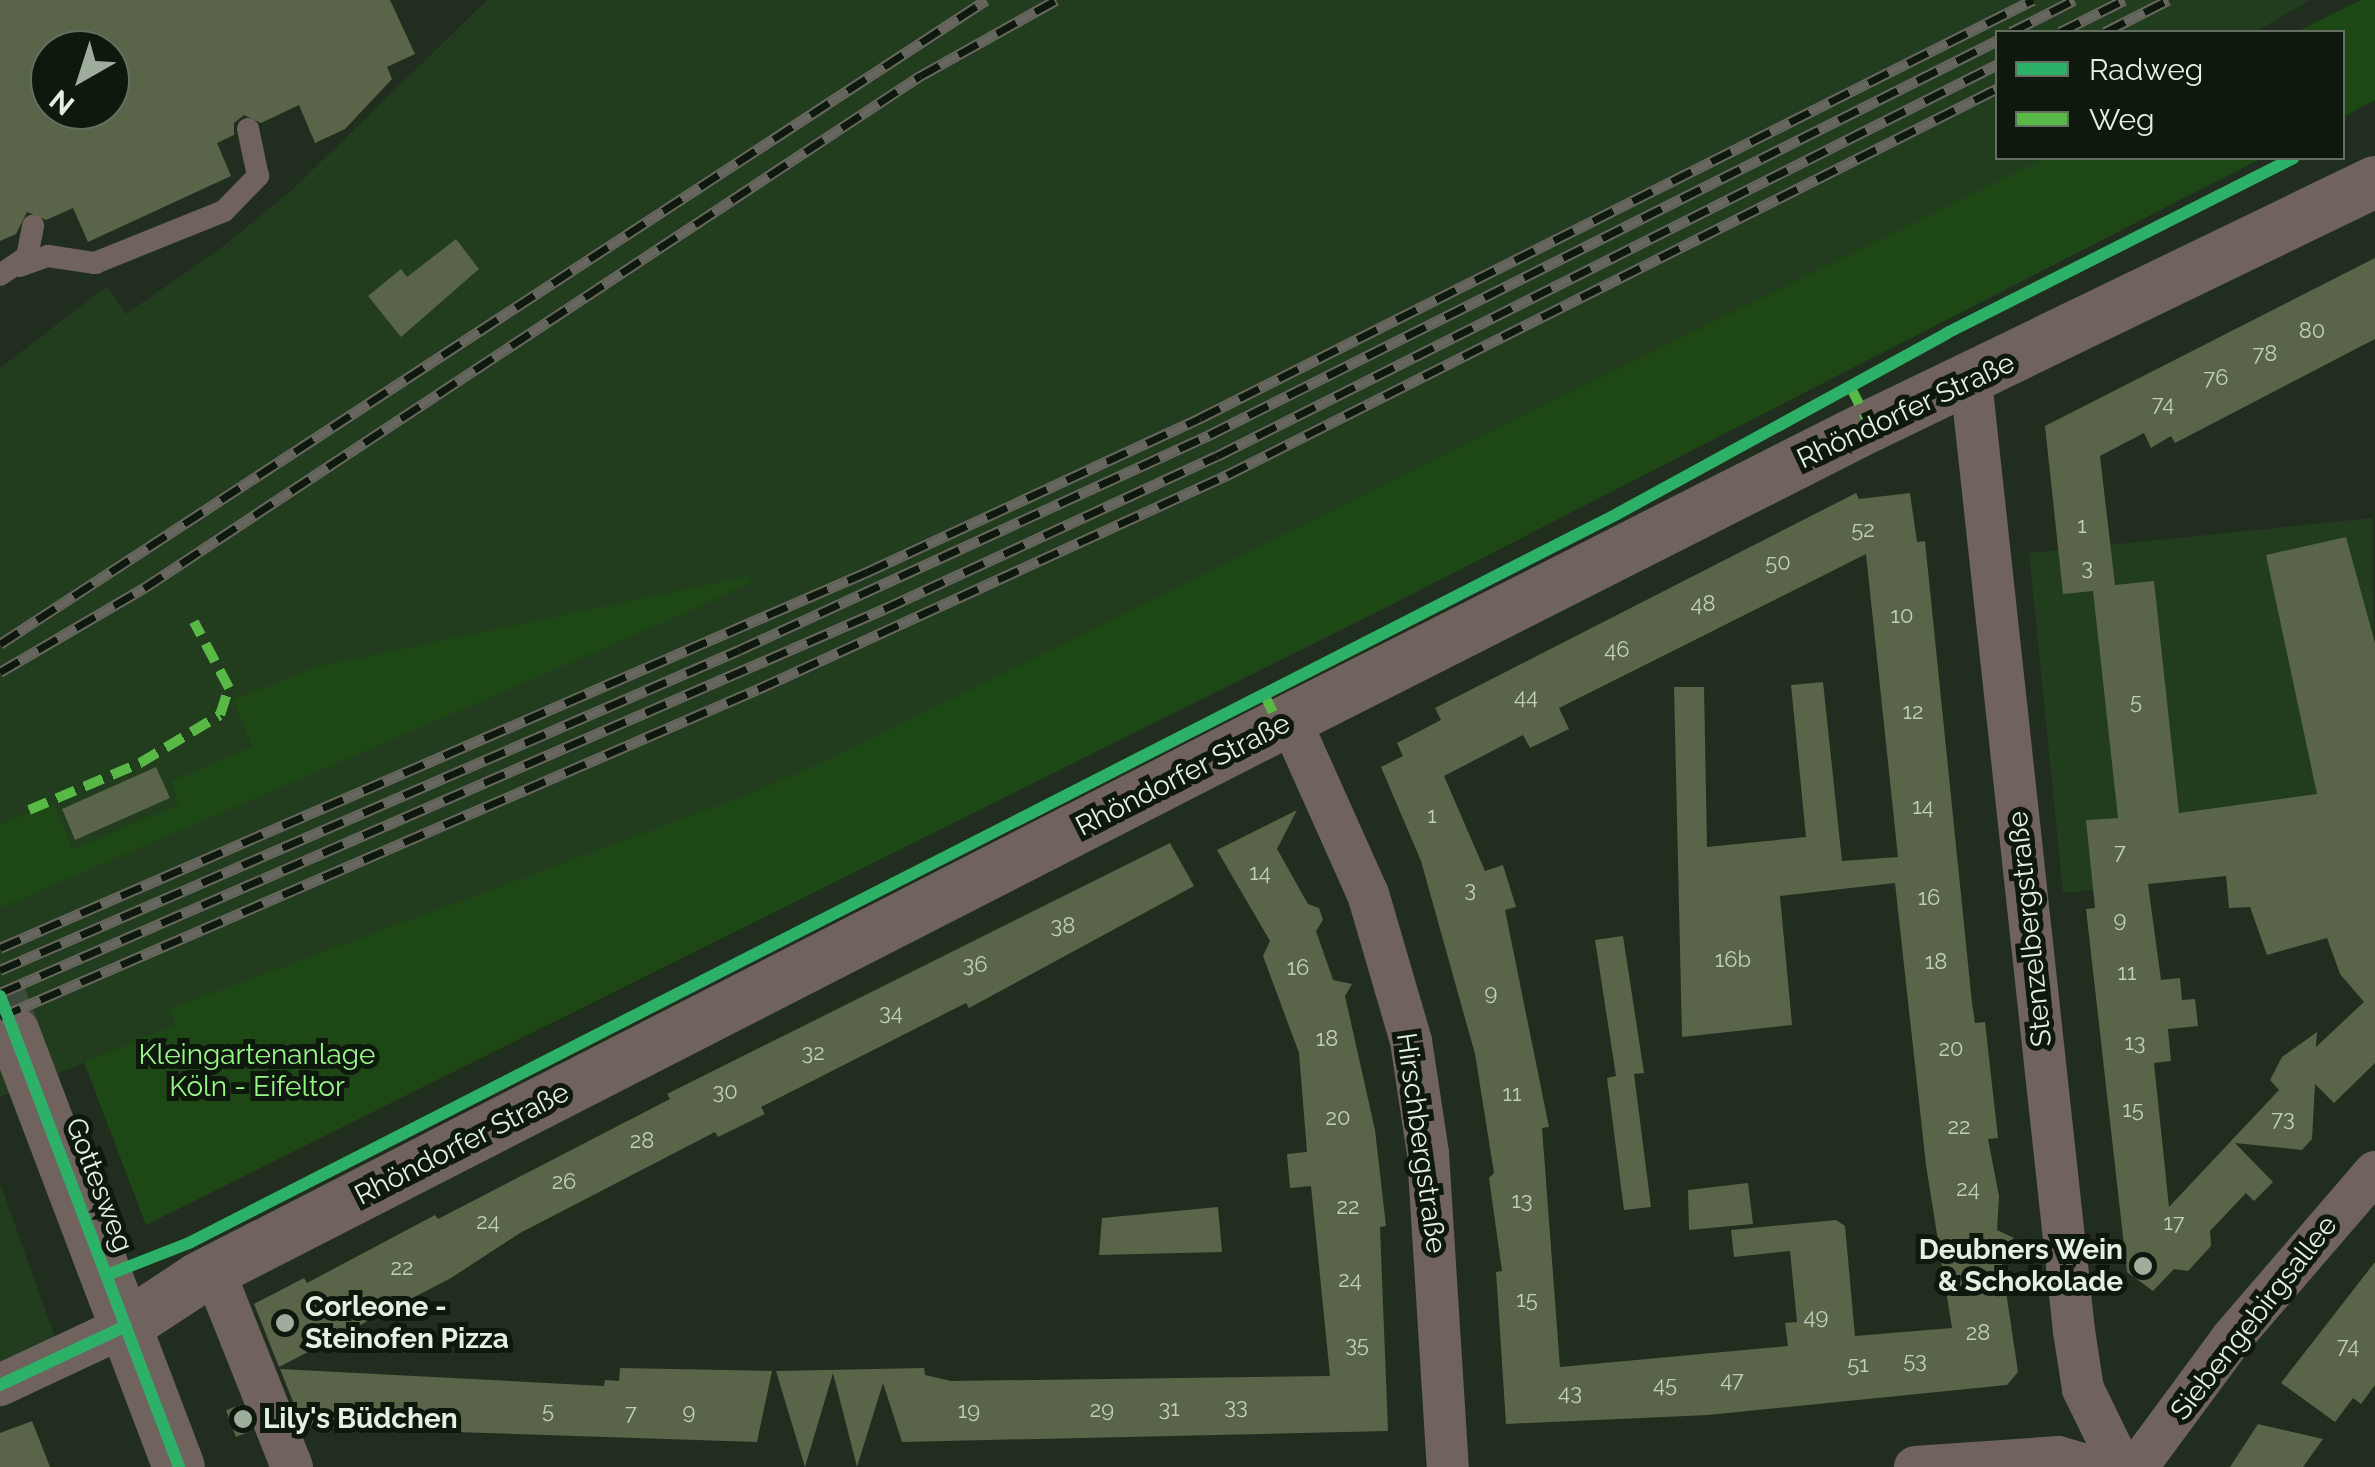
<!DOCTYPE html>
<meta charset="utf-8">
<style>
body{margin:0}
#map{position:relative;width:2375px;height:1467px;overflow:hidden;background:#212e1f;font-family:Raleway,sans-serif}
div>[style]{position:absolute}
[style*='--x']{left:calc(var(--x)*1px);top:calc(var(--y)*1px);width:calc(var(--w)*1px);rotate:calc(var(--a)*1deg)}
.built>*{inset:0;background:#223c1e}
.green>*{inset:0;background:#1d4715}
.building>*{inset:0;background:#596448}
.tertiary-tunnel>*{height:52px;margin-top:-26px;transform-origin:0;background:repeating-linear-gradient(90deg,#3e4b3c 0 52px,transparent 0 78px)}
.service>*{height:22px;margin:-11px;padding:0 11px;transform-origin:11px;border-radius:11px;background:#70635e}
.minor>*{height:42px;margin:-21px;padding:0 21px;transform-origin:21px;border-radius:21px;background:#70635e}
.tertiary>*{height:52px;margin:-26px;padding:0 26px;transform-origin:26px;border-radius:26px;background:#70635e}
.rail>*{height:11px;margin-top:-5.5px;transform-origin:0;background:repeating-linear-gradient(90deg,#0e180d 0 22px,#67675f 0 44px);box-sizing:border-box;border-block:2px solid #67675f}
.quiet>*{height:10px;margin-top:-5px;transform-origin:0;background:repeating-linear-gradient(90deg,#58b947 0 20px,transparent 0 30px)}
.cycleway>*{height:12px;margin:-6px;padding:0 6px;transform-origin:6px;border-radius:6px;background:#2db169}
.dots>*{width:28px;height:28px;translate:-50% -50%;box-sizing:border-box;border:5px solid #0e180d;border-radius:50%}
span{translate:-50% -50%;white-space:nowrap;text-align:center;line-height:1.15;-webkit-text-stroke:10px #0e180d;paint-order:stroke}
.number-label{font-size:22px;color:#c0ceba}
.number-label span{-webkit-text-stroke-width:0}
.street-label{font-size:28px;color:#e2f1e0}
.park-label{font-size:28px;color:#99f78a}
.poi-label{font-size:28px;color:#e2f1e0;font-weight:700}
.right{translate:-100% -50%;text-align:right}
.left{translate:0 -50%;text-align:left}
.legend{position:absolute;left:1995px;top:30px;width:350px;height:130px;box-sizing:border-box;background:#0e180d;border:2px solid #636f61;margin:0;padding:12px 18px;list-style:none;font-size:30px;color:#e2f1e0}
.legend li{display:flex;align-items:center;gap:20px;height:50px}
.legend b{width:50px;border:2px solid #636f61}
.north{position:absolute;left:30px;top:30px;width:100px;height:100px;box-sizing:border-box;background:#0e180d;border:2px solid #636f61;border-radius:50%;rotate:219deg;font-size:28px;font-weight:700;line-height:40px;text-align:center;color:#e2f1e0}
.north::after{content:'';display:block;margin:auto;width:35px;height:45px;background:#9ead9c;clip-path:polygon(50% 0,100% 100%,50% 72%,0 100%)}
</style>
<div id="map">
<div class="built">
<i style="clip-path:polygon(487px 0,2310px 0,2255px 32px,1998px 32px,1998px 158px,2044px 158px,852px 748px,759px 790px,170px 1009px,177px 1025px,0 1097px,0 368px,107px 286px,126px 314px,221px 248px,292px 190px)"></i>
<i style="clip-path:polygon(2373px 518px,2375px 848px,2284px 870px,2063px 893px,2029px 553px)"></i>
<i style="clip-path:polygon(0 1183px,56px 1340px,0 1365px)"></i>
</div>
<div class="green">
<i style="clip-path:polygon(2361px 0,2375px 0,2375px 100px,2343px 117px,2342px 32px,2296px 32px)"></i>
<i style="clip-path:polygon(2044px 158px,2262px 158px,1387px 607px,146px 1225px,84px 1062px,176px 1025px,169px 1009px,759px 790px,852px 748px)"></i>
<i style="clip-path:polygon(748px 576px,750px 582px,686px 613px,0 908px,0 825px,53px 803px,73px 849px,179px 804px,171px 781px,252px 747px,234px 700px,317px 667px)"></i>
</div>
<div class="building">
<i style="clip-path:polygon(evenodd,0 0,390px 0,415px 54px,387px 67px,392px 79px,345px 129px,315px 143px,299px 105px,261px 123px,244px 115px,234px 123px,234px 135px,217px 143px,231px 176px,88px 242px,73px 208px,46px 220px,27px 212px,16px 234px,0 241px,0 0,50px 50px,110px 50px,110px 110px,50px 110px,50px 50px)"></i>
<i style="clip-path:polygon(456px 239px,479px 269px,401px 337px,368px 296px,401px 269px,407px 277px)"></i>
<i style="clip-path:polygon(evenodd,2375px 258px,2375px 339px,2175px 443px,2171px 436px,2151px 448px,2144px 433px,2100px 456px,2115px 585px,2154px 581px,2179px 813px,2317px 794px,2266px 555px,2346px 537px,2375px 643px,2375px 1063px,2334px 1103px,2315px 1084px,2312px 1139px,2302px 1150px,2235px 1143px,2273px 1182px,2254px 1201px,2246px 1193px,2210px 1231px,2211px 1246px,2188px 1271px,2174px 1269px,2153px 1291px,2127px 1272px,2086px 909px,2095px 908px,2086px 820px,2118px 818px,2093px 591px,2063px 594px,2045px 426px,2375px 258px,2226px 876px,2229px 908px,2250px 907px,2267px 955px,2327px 938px,2340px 974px,2364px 1002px,2316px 1047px,2317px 1032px,2282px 1057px,2270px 1080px,2279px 1090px,2169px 1207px,2154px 1063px,2171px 1061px,2168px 1029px,2198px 1026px,2195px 999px,2182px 1000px,2180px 978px,2161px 980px,2148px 884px,2226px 876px)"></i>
<i style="clip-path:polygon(evenodd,1856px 493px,1859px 499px,1910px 493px,1917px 542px,1925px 541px,1972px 1003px,1975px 1023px,1985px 1022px,1998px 1138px,1988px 1139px,1999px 1196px,1997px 1230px,2014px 1238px,2000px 1251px,2018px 1372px,2007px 1385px,1708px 1415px,1506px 1424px,1496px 1272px,1502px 1271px,1489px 1178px,1494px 1173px,1475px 1054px,1421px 861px,1381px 767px,1403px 756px,1397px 743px,1441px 720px,1435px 708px,1856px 493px,1866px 554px,1898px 857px,1842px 861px,1823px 682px,1791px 685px,1806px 837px,1707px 847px,1704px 687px,1674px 687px,1682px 1037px,1792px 1025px,1780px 896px,1895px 883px,1926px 1165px,1952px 1328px,1855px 1336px,1845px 1226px,1836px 1220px,1731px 1230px,1734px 1257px,1790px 1251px,1797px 1322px,1785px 1323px,1788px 1346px,1560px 1367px,1542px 1128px,1549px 1127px,1505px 910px,1516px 907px,1503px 865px,1485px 871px,1444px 776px,1523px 735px,1530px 748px,1569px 729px,1559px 708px,1866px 554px)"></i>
<i style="clip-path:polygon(156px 767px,170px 798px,75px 840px,62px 809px)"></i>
<i style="clip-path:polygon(1297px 810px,1277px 849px,1308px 904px,1319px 908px,1323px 920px,1316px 931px,1333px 980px,1352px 984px,1345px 996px,1375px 1130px,1386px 1226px,1380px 1227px,1388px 1431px,902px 1442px,883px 1383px,857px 1467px,833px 1373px,805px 1467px,776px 1371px,924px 1368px,925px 1375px,951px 1381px,1330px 1376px,1311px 1186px,1290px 1188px,1287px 1154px,1307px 1152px,1299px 1053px,1263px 956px,1270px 941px,1217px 850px)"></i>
<i style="clip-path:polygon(1170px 843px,1194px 886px,969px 1008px,966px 1003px,761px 1107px,765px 1114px,718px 1137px,715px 1132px,520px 1233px,451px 1278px,279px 1367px,254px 1304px,304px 1278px,307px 1283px,435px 1215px,438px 1219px,670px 1099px,667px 1094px)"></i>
<i style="clip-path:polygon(1623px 936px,1644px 1073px,1634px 1074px,1651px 1207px,1624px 1210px,1607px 1078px,1616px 1076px,1595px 940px)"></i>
<i style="clip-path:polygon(1748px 1183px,1753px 1224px,1689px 1230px,1688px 1190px)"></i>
<i style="clip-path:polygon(1218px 1207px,1222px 1252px,1099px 1255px,1102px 1218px)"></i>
<i style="clip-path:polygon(2375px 1262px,2375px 1385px,2361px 1404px,2353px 1398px,2335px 1422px,2281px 1383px)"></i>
<i style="clip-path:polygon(620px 1368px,772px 1371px,757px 1442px,303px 1427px,280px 1369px,604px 1386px,605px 1380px,619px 1381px)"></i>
<i style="clip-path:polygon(240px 1405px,251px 1431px,236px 1437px,226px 1410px)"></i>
<i style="clip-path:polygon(32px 1421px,50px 1467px,0 1467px,0 1433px)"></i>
<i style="clip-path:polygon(2258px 1424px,2323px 1439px,2303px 1467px,2230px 1467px)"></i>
</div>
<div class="tertiary-tunnel">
<i style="--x:0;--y:996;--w:40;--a:69"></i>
</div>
<div class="service">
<i style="--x:20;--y:266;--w:30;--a:-20"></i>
<i style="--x:48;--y:256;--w:48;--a:8.5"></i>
<i style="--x:95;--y:263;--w:139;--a:-22"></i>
<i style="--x:224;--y:211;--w:49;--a:-45.8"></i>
<i style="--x:258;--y:176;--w:48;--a:-102"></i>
<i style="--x:0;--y:275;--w:32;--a:-34"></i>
<i style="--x:27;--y:257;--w:32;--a:-79"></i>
</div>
<div class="minor">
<i style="--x:1971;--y:381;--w:956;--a:83.81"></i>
<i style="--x:2074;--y:1331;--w:59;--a:81.2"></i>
<i style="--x:2083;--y:1389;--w:87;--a:64"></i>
<i style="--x:1290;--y:720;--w:191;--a:65.9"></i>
<i style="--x:1368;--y:894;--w:153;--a:73.7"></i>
<i style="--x:1411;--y:1041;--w:113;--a:81.4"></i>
<i style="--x:1428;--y:1153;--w:315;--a:86.4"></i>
<i style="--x:214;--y:1271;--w:211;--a:68.3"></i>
<i style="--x:0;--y:1385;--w:139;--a:-25.1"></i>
<i style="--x:1915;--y:1467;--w:143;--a:-4"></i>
<i style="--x:2058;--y:1457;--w:35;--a:16"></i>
<i style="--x:2137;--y:1467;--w:160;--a:-53.6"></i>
<i style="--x:2232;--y:1338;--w:219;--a:-49.3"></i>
</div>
<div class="tertiary">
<i style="--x:14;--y:1033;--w:464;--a:69.2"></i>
<i style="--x:126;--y:1326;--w:87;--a:-33.3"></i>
<i style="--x:199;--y:1278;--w:1213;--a:-27.11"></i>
<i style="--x:1279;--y:725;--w:662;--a:-26.84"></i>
<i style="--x:1870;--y:426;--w:561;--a:-25.79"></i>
</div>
<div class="rail">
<i style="--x:2011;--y:32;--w:71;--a:-26.9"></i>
<i style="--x:2060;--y:32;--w:72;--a:-26.6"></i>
<i style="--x:2105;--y:32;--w:71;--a:-26.9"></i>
<i style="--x:0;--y:644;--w:1178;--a:-33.15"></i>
<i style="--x:0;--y:672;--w:167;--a:-30.3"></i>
<i style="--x:144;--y:588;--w:930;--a:-33.42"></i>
<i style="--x:920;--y:76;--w:156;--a:-29.2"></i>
<i style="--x:0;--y:948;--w:945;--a:-23.45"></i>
<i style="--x:867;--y:572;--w:367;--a:-24.8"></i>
<i style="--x:1200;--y:418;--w:932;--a:-26.65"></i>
<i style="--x:0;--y:970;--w:805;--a:-23.41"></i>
<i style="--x:739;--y:650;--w:517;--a:-24.58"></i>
<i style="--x:1209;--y:435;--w:882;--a:-26.59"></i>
<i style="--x:0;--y:993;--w:964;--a:-23.48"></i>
<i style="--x:884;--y:609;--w:366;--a:-24.7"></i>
<i style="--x:1217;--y:456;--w:874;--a:-26.65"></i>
<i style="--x:0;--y:1017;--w:826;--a:-23.4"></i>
<i style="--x:758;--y:689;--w:516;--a:-24.53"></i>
<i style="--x:1227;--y:475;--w:863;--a:-26.65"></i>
</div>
<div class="quiet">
<i style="--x:1850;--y:386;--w:45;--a:63.4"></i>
<i style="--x:1264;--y:694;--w:34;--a:64"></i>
<i style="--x:29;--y:810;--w:121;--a:-22.9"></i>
<i style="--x:140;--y:763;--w:93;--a:-31"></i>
<i style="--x:220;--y:715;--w:28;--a:-72"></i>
<i style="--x:229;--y:688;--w:75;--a:-117.9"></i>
</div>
<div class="cycleway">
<i style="--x:0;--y:996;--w:504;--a:69.19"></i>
<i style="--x:107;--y:1275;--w:88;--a:-21.3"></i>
<i style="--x:189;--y:1243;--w:1603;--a:-27.04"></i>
<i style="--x:1617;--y:514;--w:376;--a:-28.7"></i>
<i style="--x:1947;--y:333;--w:388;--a:-26.8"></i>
<i style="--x:0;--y:1385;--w:139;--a:-25.1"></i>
</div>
<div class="dots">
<i style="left:2143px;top:1266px;background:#9ead9c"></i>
<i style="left:285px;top:1323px;background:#9ead9c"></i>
<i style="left:243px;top:1419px;background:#9ead9c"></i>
</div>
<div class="number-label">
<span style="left:2312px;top:331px">80</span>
<span style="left:2265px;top:354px">78</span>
<span style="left:2216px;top:378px">76</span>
<span style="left:2163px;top:404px">74</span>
<span style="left:2082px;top:526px">1</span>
<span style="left:1863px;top:530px">52</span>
<span style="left:1778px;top:563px">50</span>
<span style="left:2087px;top:568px">3</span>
<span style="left:1703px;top:604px">48</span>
<span style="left:1902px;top:616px">10</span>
<span style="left:1617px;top:650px">46</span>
<span style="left:1526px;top:697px">44</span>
<span style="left:2136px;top:702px">5</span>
<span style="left:1913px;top:712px">12</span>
<span style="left:1923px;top:807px">14</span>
<span style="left:1432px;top:816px">1</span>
<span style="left:2120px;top:852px">7</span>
<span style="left:1260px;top:873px">14</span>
<span style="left:1470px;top:890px">3</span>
<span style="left:1929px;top:898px">16</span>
<span style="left:2120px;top:920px">9</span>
<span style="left:1063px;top:926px">38</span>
<span style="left:1733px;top:960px">16b</span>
<span style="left:1936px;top:962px">18</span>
<span style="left:975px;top:965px">36</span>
<span style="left:1298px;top:968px">16</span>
<span style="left:2127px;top:973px">11</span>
<span style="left:1491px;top:993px">9</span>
<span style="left:891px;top:1013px">34</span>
<span style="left:1327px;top:1039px">18</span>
<span style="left:2135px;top:1043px">13</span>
<span style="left:1951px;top:1049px">20</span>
<span style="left:813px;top:1053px">32</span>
<span style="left:725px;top:1092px">30</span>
<span style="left:1512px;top:1094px">11</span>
<span style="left:2133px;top:1110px">15</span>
<span style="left:1338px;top:1118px">20</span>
<span style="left:2283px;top:1119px">73</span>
<span style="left:1959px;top:1127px">22</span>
<span style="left:642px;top:1141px">28</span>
<span style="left:564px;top:1182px">26</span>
<span style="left:1968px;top:1189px">24</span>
<span style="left:1522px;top:1201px">13</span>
<span style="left:1348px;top:1207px">22</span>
<span style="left:488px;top:1222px">24</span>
<span style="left:2174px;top:1223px">17</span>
<span style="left:402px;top:1268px">22</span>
<span style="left:1350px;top:1280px">24</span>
<span style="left:1527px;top:1300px">15</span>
<span style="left:1816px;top:1317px">49</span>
<span style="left:1978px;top:1333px">28</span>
<span style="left:1357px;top:1345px">35</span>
<span style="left:2348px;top:1346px">74</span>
<span style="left:1915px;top:1361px">53</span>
<span style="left:1858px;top:1365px">51</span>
<span style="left:1732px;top:1380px">47</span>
<span style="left:1665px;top:1385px">45</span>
<span style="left:1570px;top:1393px">43</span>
<span style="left:1236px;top:1407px">33</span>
<span style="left:1169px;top:1409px">31</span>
<span style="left:1102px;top:1410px">29</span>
<span style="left:548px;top:1411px">5</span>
<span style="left:969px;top:1411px">19</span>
<span style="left:689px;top:1412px">9</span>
<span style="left:631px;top:1413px">7</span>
</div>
<div class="street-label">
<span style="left:1906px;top:411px;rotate:-25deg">Rhöndorfer Straße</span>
<span style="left:1183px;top:775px;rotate:-27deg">Rhöndorfer Straße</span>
<span style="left:2030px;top:929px;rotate:-96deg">Stenzelbergstraße</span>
<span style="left:1421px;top:1143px;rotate:82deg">Hirschbergstraße</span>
<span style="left:462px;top:1144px;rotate:-27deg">Rhöndorfer Straße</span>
<span style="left:99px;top:1185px;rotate:69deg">Gottesweg</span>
<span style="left:2254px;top:1318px;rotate:-52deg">Siebengebirgsallee</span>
</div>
<div class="park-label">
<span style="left:257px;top:1071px">Kleingartenanlage<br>Köln - Eifeltor</span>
</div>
<div class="poi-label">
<span class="right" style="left:2123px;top:1266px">Deubners Wein<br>&amp; Schokolade</span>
<span class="left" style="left:305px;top:1323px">Corleone -<br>Steinofen Pizza</span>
<span class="left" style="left:263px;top:1419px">Lily's Büdchen</span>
</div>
<ul class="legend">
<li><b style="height:12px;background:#2db169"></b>Radweg</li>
<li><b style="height:12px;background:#58b947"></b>Weg</li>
</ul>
<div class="north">N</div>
</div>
